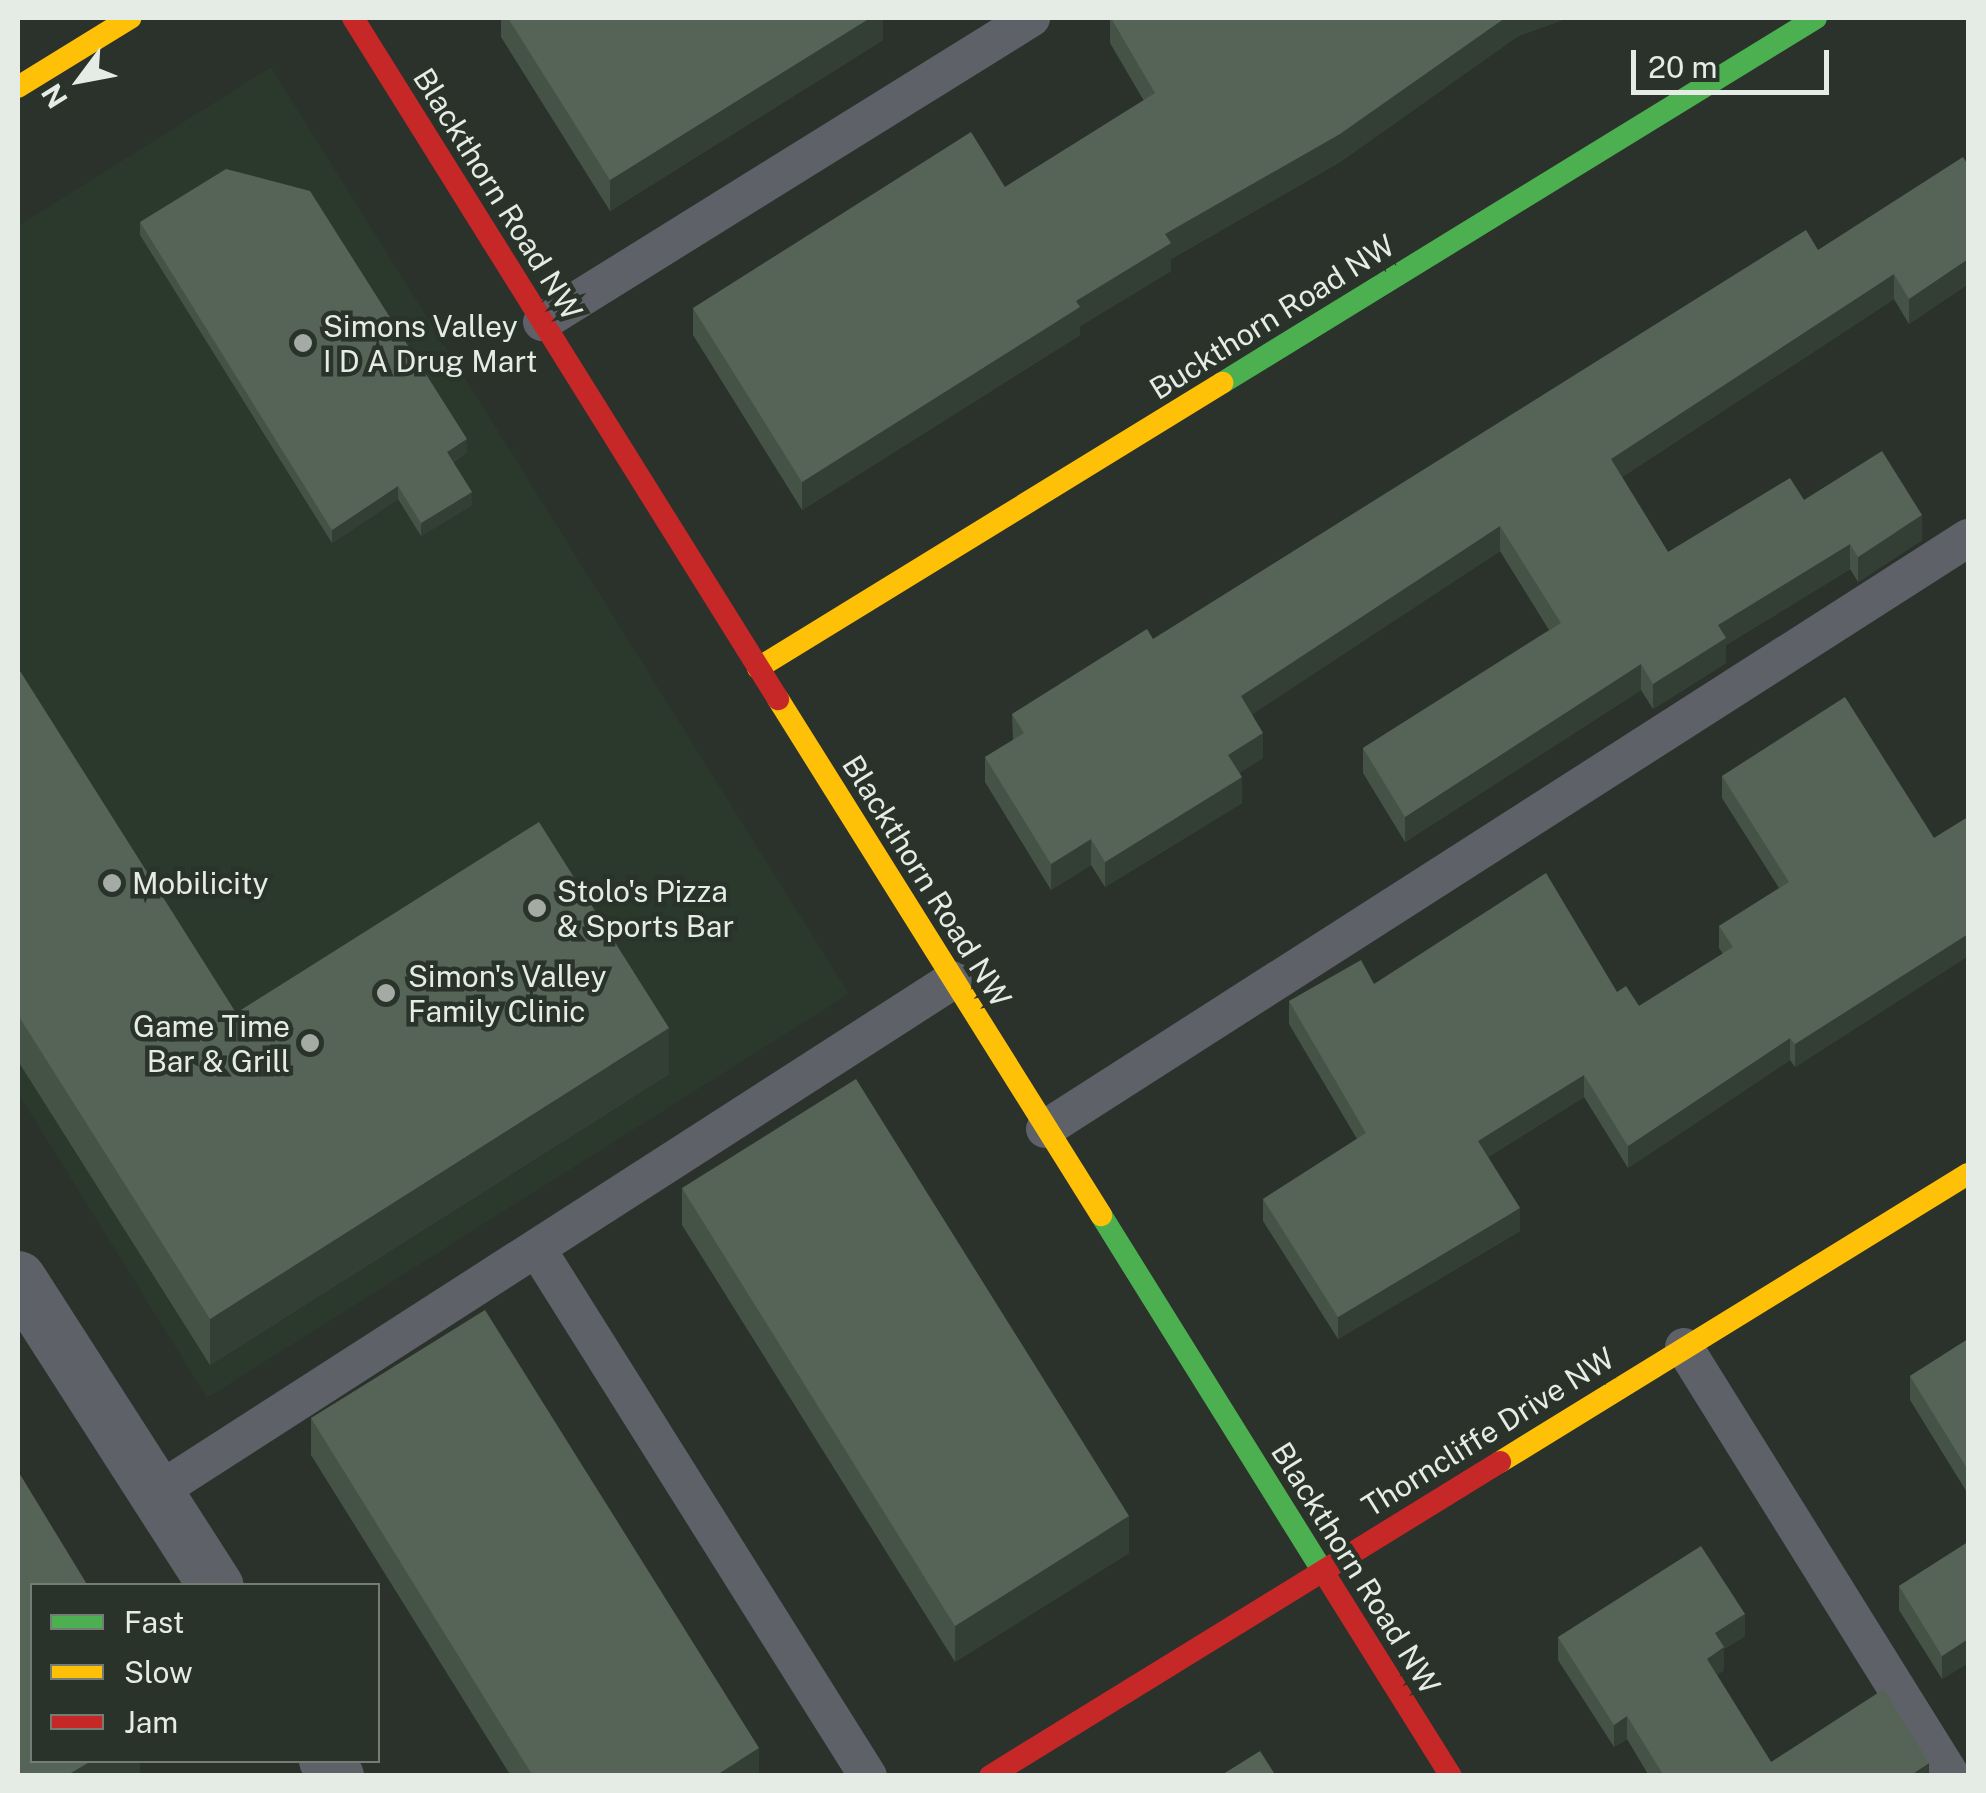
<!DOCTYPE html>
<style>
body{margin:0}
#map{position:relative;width:1986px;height:1793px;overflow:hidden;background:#2b312b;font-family:"Public Sans",sans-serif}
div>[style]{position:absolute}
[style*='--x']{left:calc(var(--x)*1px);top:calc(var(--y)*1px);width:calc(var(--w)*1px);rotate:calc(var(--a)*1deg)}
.built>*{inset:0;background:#2b392c}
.lane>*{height:38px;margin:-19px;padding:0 19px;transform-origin:19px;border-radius:19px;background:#5f6168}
.street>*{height:55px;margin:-27.5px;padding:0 27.5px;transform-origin:27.5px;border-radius:27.5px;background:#5f6168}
.fast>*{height:22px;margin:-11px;padding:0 11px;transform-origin:11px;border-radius:11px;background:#4caf50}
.slow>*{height:22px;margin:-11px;padding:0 11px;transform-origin:11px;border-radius:11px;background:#ffc107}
.jam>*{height:22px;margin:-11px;padding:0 11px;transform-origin:11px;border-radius:11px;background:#c62828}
.wall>*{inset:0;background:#455346}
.shaded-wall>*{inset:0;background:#333f34}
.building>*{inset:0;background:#566457}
.dots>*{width:28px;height:28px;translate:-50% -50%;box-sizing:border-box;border:5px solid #293329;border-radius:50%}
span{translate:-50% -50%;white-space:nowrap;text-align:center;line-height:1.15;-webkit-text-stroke:9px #293329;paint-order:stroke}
.street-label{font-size:30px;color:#e5ebe5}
.poi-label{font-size:30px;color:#e5ebe5}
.left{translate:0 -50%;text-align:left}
.right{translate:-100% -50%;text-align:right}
.frame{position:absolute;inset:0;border:20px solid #e5ebe5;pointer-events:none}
.legend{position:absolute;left:30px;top:1583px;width:350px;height:180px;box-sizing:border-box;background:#293329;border:2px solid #747d74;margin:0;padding:12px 18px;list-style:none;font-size:30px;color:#e5ebe5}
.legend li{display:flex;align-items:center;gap:20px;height:50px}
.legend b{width:50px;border:2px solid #747d74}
.north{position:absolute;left:30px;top:30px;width:100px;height:100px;-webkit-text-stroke:8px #293329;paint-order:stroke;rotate:238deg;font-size:28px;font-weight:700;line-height:40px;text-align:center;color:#e5ebe5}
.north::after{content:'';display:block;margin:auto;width:35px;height:45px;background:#e5ebe5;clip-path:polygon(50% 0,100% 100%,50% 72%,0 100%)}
.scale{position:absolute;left:1631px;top:50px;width:198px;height:45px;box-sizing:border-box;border:5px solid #e5ebe5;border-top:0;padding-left:12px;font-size:30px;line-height:35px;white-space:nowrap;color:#e5ebe5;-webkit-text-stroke:8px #293329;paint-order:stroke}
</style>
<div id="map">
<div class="built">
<i style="clip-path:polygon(271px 67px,849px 994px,207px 1398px,18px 1093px,18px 226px)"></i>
</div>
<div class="lane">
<i style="--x:542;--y:322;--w:576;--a:-31.87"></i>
<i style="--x:1045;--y:1129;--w:1096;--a:-32.63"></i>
<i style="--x:537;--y:1249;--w:622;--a:57.87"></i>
<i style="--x:1684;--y:1347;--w:505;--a:58.1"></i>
<i style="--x:157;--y:1492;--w:946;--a:-32.75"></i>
</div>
<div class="street">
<i style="--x:18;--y:1278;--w:366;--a:57.3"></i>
<i style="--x:326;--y:1760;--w:19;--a:58"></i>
</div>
<div class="fast">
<i style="--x:1222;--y:383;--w:697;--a:-31.57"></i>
<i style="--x:1101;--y:1215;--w:422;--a:58.1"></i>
</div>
<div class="slow">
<i style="--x:18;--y:87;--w:132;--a:-31.6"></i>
<i style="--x:758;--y:668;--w:545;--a:-31.56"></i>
<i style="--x:778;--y:699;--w:609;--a:57.95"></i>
<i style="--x:1500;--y:1462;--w:550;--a:-31.61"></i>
</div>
<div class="jam">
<i style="--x:353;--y:18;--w:803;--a:58.03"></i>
<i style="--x:1324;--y:1573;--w:239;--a:58"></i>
<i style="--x:990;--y:1776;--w:599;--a:-31.62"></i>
</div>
<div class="wall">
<i style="clip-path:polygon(501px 18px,883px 18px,883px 40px,610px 211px,501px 37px)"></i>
<i style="clip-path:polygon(1110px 18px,1568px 18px,1518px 36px,1340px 162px,1171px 259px,1171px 271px,1080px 326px,1080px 335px,802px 510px,693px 335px,693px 308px,1005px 187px,1144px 101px,1110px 43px)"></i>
<i style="clip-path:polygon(1968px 165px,1968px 284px,1909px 324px,1894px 299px,1622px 477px,1668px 552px,1804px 500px,1922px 540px,1858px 582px,1850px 569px,1726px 645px,1726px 663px,1653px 709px,1641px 690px,1405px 842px,1363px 773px,1363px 748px,1549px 630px,1500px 551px,1252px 714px,1263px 758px,1239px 773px,1242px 803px,1105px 887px,1091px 865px,1051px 890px,985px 782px,985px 757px,1013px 740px,1012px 714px,1153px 639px,1818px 250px)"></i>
<i style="clip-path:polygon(140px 222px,467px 452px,453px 462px,472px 505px,421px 536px,398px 499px,332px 543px,140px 235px)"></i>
<i style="clip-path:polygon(18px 668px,236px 1013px,669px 1074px,210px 1365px,18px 1061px)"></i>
<i style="clip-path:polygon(1722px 776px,1934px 838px,1968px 817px,1968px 956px,1795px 1067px,1790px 1060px,1628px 1168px,1584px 1097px,1488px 1157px,1520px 1231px,1338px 1339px,1263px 1221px,1263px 1199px,1357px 1139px,1289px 1024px,1289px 1001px,1374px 984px,1617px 992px,1639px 1006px,1723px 954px,1719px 948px,1719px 926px,1779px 888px,1722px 798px)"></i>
<i style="clip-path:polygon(682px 1188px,1129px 1553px,955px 1662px,682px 1225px)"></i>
<i style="clip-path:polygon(1968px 1339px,1968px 1494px,1910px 1400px,1910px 1376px)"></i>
<i style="clip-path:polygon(311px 1418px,759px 1776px,511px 1776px,311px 1455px)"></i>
<i style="clip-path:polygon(1968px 1542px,1968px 1663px,1942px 1679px,1899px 1610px,1899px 1586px)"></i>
<i style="clip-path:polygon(1745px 1636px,1724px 1649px,1724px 1670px,1717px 1675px,1771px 1762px,1929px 1776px,1649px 1776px,1627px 1739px,1614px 1747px,1558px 1660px,1558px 1637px)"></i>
</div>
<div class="shaded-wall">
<i style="clip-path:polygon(870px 18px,883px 18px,883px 40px,610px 211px,610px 180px)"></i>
<i style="clip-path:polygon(1505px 18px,1568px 18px,1518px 36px,1340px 162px,1171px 259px,1171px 271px,1080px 326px,1080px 335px,802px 510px,802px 482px,1076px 301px,1165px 234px)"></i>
<i style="clip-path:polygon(1968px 259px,1968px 284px,1909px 324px,1909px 299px)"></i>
<i style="clip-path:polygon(1894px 274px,1894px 299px,1611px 484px,1611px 459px)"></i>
<i style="clip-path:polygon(467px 439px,467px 452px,447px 465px,447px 452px)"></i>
<i style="clip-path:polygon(398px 486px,398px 499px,332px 543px,332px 530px)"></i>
<i style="clip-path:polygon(472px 492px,472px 505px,421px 536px,421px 523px)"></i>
<i style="clip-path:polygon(1922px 515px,1922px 540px,1858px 582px,1858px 557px)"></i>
<i style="clip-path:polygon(1500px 526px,1500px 551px,1241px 722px,1241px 696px)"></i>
<i style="clip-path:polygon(1850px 544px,1850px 569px,1726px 645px,1726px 663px,1653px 709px,1653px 684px,1718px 625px)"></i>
<i style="clip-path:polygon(1641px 664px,1641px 690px,1405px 842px,1405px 817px)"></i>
<i style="clip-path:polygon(1263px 733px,1263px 758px,1228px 780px,1228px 755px)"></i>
<i style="clip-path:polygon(1242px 777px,1242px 803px,1105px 887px,1105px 862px)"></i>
<i style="clip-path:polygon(1091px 839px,1091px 865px,1051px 890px,1051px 864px)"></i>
<i style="clip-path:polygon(1968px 934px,1968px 956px,1795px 1067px,1795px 1044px)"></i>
<i style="clip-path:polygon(669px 1028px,669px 1074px,210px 1365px,210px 1319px)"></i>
<i style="clip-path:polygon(1790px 1038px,1790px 1060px,1628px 1168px,1628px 1146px)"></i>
<i style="clip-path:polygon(1584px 1075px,1584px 1097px,1478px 1163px,1478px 1141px)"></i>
<i style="clip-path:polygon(1520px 1208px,1520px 1231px,1338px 1339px,1338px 1317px)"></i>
<i style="clip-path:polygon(1129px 1516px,1129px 1553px,955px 1662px,955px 1626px)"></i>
<i style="clip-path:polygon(1745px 1614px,1745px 1636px,1724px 1649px,1724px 1670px,1707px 1682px,1707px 1659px,1715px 1633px)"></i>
<i style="clip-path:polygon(1968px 1639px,1968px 1663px,1942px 1679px,1942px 1656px)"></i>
<i style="clip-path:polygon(1627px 1716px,1627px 1739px,1614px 1747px,1614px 1725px)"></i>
<i style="clip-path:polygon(759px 1748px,759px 1776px,715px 1776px)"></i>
<i style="clip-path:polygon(93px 1760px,140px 1760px,140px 1776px,66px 1776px)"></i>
<i style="clip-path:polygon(1929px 1763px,1929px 1776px,1910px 1776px)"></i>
</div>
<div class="building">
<i style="clip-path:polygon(508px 18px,870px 18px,610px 180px)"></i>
<i style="clip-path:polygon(1111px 18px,1505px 18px,1340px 134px,1165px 234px,1171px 243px,1076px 301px,1080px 307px,802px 482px,693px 308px,971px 132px,1005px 187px,1155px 93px)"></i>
<i style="clip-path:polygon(1963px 157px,1968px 165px,1968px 259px,1909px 299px,1894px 274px,1611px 459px,1668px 552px,1790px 478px,1804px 500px,1882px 451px,1922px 515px,1858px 557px,1850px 544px,1718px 625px,1726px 638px,1653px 684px,1641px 664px,1405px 817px,1363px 748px,1561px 623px,1500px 526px,1241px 696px,1263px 733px,1228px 755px,1242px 777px,1105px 862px,1091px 839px,1051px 864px,985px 757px,1024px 733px,1012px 714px,1147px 629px,1153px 639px,1806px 230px,1818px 250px)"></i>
<i style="clip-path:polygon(226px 169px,310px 191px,467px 439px,447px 452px,472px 492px,421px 523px,398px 486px,332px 530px,140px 222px)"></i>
<i style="clip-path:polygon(18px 668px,236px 1013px,539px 822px,669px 1028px,210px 1319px,18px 1015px)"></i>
<i style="clip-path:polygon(1845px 697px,1934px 838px,1968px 817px,1968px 934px,1795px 1044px,1790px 1038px,1628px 1146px,1584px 1075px,1478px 1141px,1520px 1208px,1338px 1317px,1263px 1199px,1366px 1133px,1289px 1001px,1361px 960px,1374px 984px,1546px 873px,1617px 992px,1626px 986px,1639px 1006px,1733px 947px,1719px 926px,1789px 882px,1722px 776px)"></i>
<i style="clip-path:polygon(856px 1079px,1129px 1516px,955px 1626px,682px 1188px)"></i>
<i style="clip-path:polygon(485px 1310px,759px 1748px,715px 1776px,533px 1776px,311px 1418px)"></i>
<i style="clip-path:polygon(1968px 1339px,1968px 1470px,1910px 1376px)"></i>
<i style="clip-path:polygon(18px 1471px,88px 1586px,32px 1586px,32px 1760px,93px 1760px,66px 1776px,18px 1776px)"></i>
<i style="clip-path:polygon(1968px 1542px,1968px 1639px,1942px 1656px,1899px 1586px)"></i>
<i style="clip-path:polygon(1701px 1546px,1745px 1614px,1715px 1633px,1724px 1647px,1707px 1659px,1771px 1762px,1884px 1689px,1929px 1763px,1910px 1776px,1664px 1776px,1627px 1716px,1614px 1725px,1558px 1637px)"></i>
<i style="clip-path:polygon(1260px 1751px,1276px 1776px,1220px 1776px)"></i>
</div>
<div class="dots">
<i style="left:303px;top:343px;background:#a4aaa4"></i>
<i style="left:112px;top:883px;background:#a4aaa4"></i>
<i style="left:537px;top:908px;background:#a4aaa4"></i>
<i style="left:386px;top:993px;background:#a4aaa4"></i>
<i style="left:310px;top:1043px;background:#a4aaa4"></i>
</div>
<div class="street-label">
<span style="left:498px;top:194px;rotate:58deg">Blackthorn Road NW</span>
<span style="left:1272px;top:317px;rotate:-32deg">Buckthorn Road NW</span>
<span style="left:927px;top:881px;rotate:58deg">Blackthorn Road NW</span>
<span style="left:1488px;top:1432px;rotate:-32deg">Thorncliffe Drive NW</span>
<span style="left:1356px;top:1568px;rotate:58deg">Blackthorn Road NW</span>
</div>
<div class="poi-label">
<span class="left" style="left:323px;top:343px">Simons Valley<br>I D A Drug Mart</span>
<span class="left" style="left:132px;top:883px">Mobilicity</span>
<span class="left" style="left:557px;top:908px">Stolo's Pizza<br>&amp; Sports Bar</span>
<span class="left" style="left:408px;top:993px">Simon's Valley<br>Family Clinic</span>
<span class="right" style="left:290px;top:1043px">Game Time<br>Bar &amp; Grill</span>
</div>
<div class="frame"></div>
<ul class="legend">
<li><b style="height:12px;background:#4caf50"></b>Fast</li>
<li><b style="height:12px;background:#ffc107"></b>Slow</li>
<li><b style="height:12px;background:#c62828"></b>Jam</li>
</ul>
<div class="north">N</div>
<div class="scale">20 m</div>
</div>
